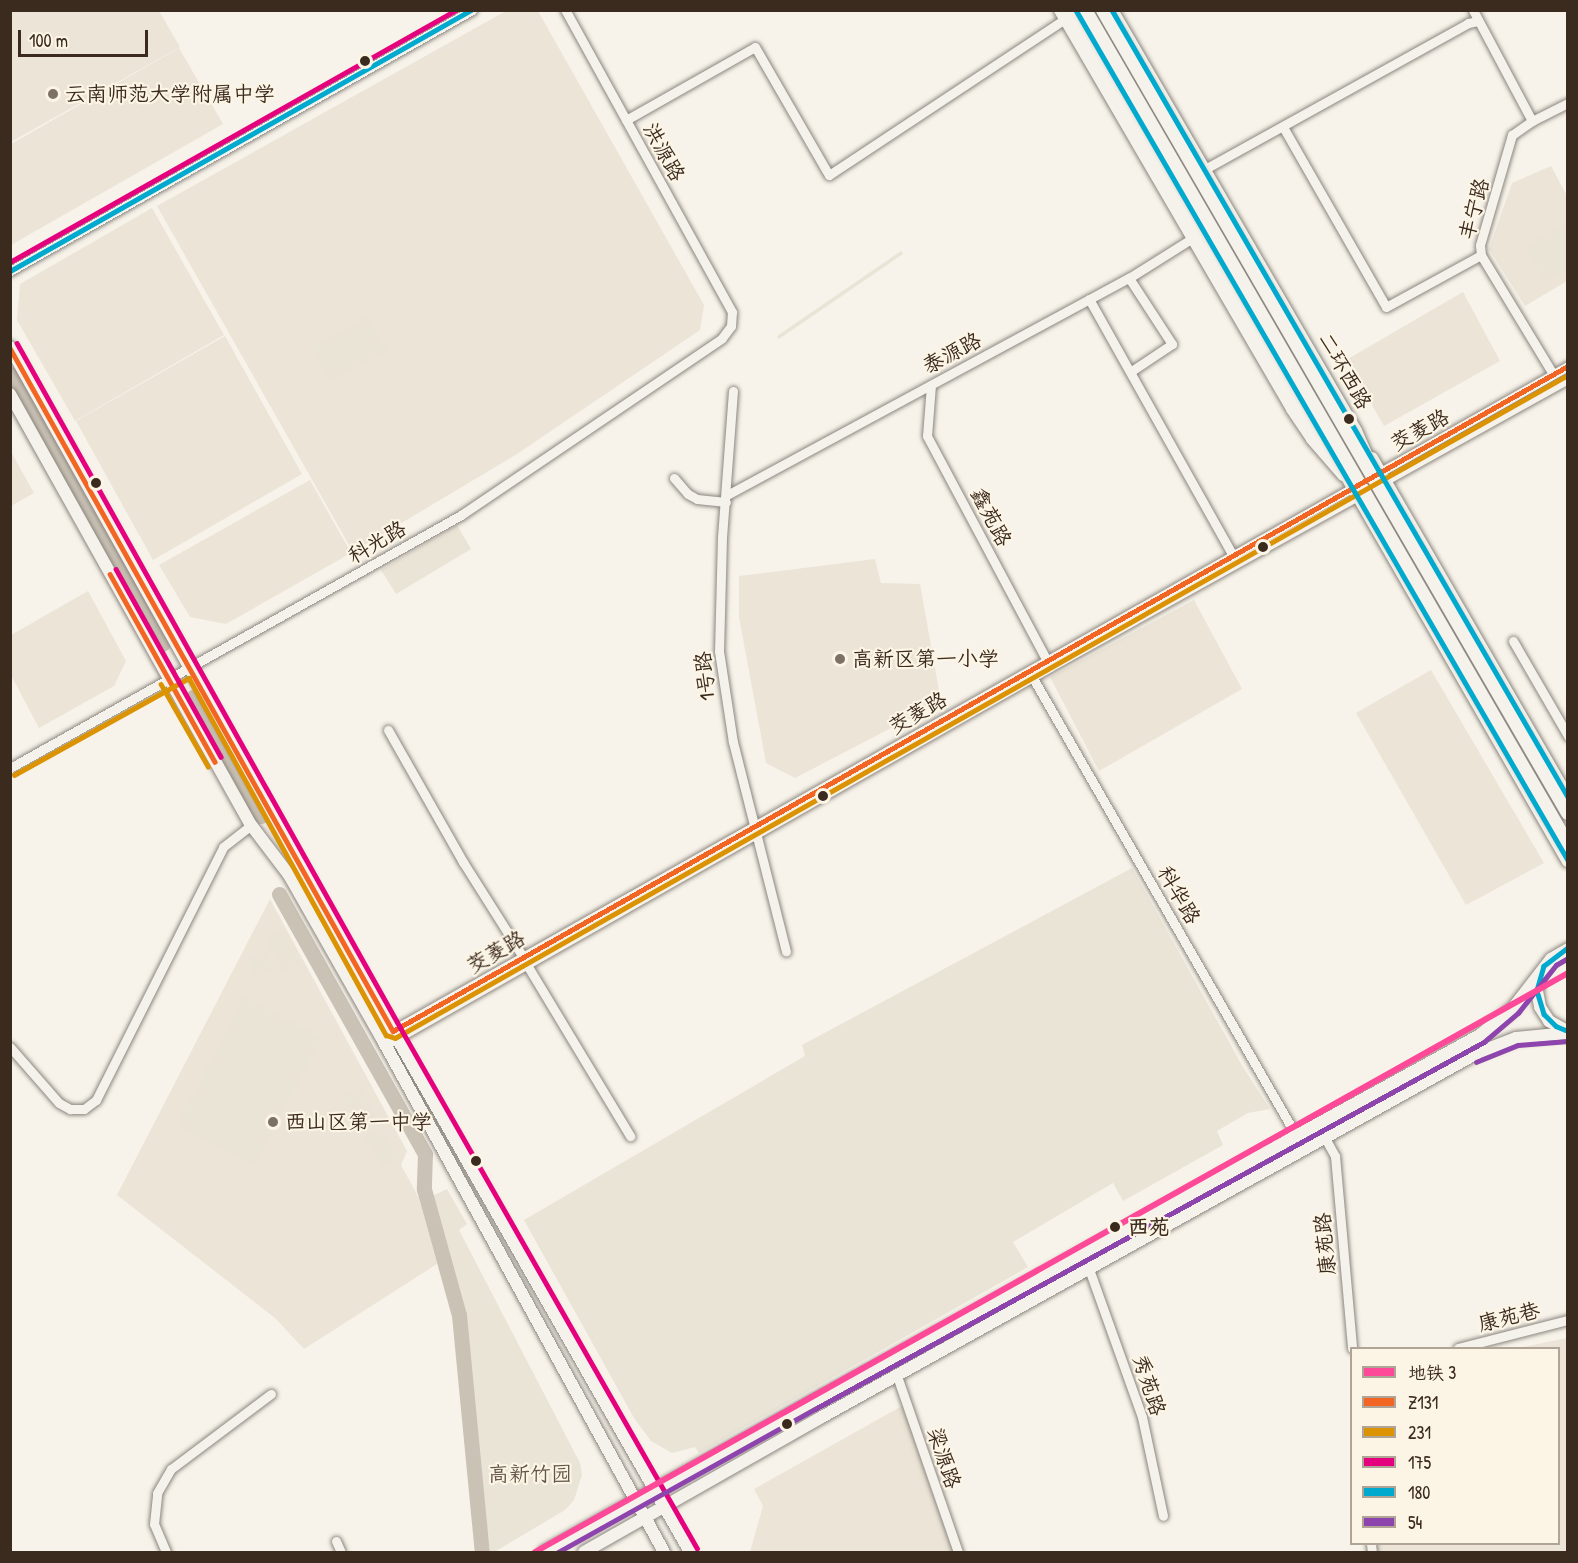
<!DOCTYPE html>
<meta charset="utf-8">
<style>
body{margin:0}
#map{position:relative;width:1578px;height:1563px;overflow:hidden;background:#f7f3ea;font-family:"Patrick Hand","LXGW WenKai TC",sans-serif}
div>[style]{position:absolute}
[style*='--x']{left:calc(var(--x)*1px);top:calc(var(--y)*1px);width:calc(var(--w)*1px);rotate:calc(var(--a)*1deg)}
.built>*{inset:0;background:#ebe4d7}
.green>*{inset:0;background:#eae4d7}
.river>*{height:15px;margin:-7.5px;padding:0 7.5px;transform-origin:7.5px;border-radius:7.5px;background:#cac2b5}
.roads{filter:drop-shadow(0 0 2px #8b867f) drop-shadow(0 0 2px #8b867f)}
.minor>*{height:9px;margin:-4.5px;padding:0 4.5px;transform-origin:4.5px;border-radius:4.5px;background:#f5f2ec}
.major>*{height:12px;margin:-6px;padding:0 6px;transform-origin:6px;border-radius:6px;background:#f5f2ec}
.highway>*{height:14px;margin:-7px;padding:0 7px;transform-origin:7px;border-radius:7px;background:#f5f2ec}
.bridges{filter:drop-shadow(0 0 2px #8b867f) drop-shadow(0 0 2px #8b867f)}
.highway-bridge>*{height:14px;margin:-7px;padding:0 7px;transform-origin:7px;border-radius:7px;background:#f5f2ec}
.bus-1>*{height:4.5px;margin:-2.25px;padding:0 2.25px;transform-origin:2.25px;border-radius:2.25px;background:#f26522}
.bus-2>*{height:4.5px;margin:-2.25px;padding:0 2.25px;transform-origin:2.25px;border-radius:2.25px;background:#db9304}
.bus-3>*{height:4.5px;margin:-2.25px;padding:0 2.25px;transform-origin:2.25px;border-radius:2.25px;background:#e5007d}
.bus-4>*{height:4.5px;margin:-2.25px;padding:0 2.25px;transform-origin:2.25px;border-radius:2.25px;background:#00a9ce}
.bus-5>*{height:4.5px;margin:-2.25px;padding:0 2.25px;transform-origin:2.25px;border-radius:2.25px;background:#8e44ad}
.metro-1>*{height:6px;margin:-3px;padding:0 3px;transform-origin:3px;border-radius:3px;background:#fe4998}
.dots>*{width:16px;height:16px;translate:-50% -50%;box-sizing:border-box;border:3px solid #fcf5e5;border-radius:50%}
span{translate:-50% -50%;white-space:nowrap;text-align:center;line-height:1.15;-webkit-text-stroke:4.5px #fcf5e5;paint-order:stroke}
.poi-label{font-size:21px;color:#3b2a1e}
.left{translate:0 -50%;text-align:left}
.street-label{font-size:21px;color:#3b2a1e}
.stop-label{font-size:21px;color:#3b2a1e;font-weight:700}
.park-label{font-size:21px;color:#645648}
.frame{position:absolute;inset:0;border:12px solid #3b2a1e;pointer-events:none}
.legend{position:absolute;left:1350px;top:1347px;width:210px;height:198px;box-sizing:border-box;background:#fcf5e5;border:2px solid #afa495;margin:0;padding:8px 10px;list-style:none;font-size:18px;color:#3b2a1e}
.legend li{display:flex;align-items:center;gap:12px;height:30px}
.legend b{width:30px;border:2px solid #afa495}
.scale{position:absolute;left:18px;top:30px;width:130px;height:27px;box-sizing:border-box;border:3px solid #3b2a1e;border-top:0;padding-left:8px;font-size:18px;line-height:21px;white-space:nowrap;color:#3b2a1e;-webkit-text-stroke:4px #fcf5e5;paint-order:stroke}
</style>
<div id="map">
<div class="built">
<i style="clip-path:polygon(11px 10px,159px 11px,180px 47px,11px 142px)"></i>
<i style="clip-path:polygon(506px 11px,538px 11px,704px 305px,700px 330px,517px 454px,353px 552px,157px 206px)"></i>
<i style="clip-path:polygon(179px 48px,223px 124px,11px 245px,11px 144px)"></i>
<i style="clip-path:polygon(1551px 166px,1567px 196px,1567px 281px,1525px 306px,1489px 249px,1512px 183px)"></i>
<i style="clip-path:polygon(152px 208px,224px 335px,75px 421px,17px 320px,20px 284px)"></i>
<i style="clip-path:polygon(1463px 292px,1500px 361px,1384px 426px,1346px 360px)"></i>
<i style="clip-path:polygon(225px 336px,302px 474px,153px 560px,76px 421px)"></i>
<i style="clip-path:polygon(10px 450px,34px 493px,11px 506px,10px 506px)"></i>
<i style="clip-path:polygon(310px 480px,351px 553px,226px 624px,190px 617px,159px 565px)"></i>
<i style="clip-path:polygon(875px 559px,881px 583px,920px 584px,941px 702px,795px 778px,766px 763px,739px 617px,739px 576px)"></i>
<i style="clip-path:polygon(88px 591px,126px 661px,114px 686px,39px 728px,11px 675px,11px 635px)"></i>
<i style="clip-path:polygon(1194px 600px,1242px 689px,1099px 771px,1050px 677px)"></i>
<i style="clip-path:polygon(1431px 670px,1544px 863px,1466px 905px,1356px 713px)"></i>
<i style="clip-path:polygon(270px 899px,407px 1151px,401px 1165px,419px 1198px,437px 1264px,304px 1349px,275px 1318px,117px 1195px)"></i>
<i style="clip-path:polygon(1567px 1338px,1567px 1552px,1376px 1552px,1375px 1544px,1558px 1544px,1558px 1348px,1519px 1348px)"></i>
<i style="clip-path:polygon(902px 1406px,953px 1552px,750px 1552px,763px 1506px,754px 1489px)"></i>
</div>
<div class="green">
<i style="clip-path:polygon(1565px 223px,1567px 228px,1567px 269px,1544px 282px,1524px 247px)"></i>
<i style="clip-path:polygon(901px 251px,903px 254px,779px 339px,777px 336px)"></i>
<i style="clip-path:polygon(368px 316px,387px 350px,329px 382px,311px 348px)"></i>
<i style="clip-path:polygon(457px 525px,471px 549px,396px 594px,381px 570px)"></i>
<i style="clip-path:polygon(1132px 868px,1243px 1067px,1270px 1109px,1248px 1113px,1217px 1131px,1223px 1145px,1123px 1201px,1113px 1183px,1013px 1242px,1028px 1267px,699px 1453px,695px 1447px,672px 1453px,651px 1441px,634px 1418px,524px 1220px,805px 1056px,802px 1045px)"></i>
<i style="clip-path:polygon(284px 930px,301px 962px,283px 972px,265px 940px)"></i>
<i style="clip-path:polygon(264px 951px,274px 968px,257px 977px,248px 961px)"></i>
<i style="clip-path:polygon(243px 997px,322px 1037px,255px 1166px,177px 1126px)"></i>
<i style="clip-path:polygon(359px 1087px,379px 1121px,362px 1130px,343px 1096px)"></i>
<i style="clip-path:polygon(380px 1126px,400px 1159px,383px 1169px,364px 1136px)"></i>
<i style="clip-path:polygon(447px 1189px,467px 1224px,459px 1230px,580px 1463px,582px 1475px,574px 1500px,565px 1510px,496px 1551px,490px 1551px,460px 1309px,430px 1197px)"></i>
</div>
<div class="river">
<i style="--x:10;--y:374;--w:310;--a:60.5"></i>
<i style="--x:193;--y:697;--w:137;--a:60.3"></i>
<i style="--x:279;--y:894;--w:298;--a:60.7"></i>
<i style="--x:425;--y:1154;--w:35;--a:92"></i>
<i style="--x:424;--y:1189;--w:131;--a:74.5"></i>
<i style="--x:459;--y:1315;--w:238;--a:84.5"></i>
</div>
<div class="roads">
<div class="minor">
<i style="--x:1058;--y:10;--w:462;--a:59.8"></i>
<i style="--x:1290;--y:409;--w:36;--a:56"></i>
<i style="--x:1310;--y:439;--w:49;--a:49.1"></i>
<i style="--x:1473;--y:10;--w:126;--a:62"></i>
<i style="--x:626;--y:120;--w:148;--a:-29.5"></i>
<i style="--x:755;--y:47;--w:148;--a:60"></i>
<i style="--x:829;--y:175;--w:281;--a:-33.5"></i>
<i style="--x:1283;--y:127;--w:207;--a:60.2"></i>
<i style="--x:1386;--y:307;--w:108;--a:-28.7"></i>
<i style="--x:1205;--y:169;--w:301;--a:-29"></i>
<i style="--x:1468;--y:23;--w:10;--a:-11"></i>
<i style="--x:10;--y:271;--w:531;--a:-29.46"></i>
<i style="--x:1129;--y:278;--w:79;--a:56.9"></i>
<i style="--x:1172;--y:344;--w:50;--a:146.3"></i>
<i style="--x:1089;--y:299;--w:295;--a:60.7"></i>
<i style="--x:1553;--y:374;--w:139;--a:-121.2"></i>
<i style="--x:1481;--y:255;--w:10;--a:-96"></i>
<i style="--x:1480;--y:245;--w:115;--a:-73.8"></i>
<i style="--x:1512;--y:135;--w:24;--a:-35"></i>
<i style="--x:1532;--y:121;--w:40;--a:-26.6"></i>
<i style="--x:931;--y:385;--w:51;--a:94.5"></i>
<i style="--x:927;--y:436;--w:253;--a:61.9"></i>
<i style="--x:733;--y:391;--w:146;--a:94.3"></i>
<i style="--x:722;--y:537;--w:114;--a:91.5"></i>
<i style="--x:719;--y:651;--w:92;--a:81.3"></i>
<i style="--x:733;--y:742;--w:216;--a:75.8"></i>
<i style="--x:674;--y:478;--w:21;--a:49"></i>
<i style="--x:688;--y:494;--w:10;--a:29"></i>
<i style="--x:697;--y:499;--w:29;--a:6"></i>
<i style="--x:727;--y:495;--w:457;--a:-28.4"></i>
<i style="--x:1129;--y:278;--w:73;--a:-32.2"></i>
<i style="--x:1513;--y:641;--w:110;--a:59.9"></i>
<i style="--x:1030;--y:673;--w:535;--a:60.08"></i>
<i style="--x:388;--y:730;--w:152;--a:60.4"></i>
<i style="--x:463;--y:862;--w:112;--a:57.7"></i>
<i style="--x:10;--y:768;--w:517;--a:-29.29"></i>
<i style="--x:461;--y:515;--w:315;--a:-34.1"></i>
<i style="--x:722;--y:338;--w:15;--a:-53"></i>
<i style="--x:731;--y:326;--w:14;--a:-86"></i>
<i style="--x:732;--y:312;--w:345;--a:-118.9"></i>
<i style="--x:527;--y:965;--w:200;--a:58.9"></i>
<i style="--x:381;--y:1037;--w:1364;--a:-29.48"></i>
<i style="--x:385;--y:1045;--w:765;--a:-29.61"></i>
<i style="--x:1050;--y:667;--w:593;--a:-29.07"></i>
<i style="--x:10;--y:1047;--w:74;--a:48.8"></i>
<i style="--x:59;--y:1103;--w:13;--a:29"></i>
<i style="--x:70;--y:1109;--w:14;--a:0"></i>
<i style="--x:84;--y:1109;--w:15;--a:-37"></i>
<i style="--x:96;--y:1100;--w:283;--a:-63.3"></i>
<i style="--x:223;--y:847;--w:36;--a:-38"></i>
<i style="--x:1325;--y:1138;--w:21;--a:61"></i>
<i style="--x:1335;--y:1156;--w:193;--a:84.9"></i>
<i style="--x:1089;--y:1269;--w:157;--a:70.3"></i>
<i style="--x:1142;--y:1417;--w:101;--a:78"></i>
<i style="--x:1458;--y:1348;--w:114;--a:-14.3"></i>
<i style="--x:897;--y:1376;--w:186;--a:70.9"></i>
<i style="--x:336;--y:1541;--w:12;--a:66"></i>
<i style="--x:1371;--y:1544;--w:8;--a:83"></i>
<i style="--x:166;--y:1552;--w:30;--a:-113"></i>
<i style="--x:154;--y:1524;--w:31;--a:-84"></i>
<i style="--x:157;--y:1493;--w:28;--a:-60"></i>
<i style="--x:171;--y:1469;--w:125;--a:-36.9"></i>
</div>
<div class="major">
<i style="--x:1076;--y:10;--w:472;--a:59.8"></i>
<i style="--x:1112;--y:10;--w:487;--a:59.9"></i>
<i style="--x:1356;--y:431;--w:39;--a:66"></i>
<i style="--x:10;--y:347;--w:784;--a:60.75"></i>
<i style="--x:393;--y:1031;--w:600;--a:60.31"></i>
<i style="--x:10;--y:394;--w:494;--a:60.8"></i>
<i style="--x:251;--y:825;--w:63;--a:52.8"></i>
<i style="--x:289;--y:875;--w:186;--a:60.4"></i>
<i style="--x:381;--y:1037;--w:588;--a:61.21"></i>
<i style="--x:1329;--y:446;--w:479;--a:60.1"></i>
<i style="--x:1372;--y:458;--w:392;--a:60"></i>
<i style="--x:1539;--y:975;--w:16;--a:97"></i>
<i style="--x:1537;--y:991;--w:16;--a:79"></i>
<i style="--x:1540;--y:1007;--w:17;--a:57"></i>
<i style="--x:1549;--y:1021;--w:21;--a:29"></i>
<i style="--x:544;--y:1552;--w:306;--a:-29.3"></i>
<i style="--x:811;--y:1402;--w:763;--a:-28.75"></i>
<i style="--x:1480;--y:1035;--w:43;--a:-39.3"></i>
<i style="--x:1513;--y:1008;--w:62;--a:-52.2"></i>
<i style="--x:1551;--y:959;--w:20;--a:-30"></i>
<i style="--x:584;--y:1552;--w:271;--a:-29.6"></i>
<i style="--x:820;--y:1418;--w:752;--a:-29.05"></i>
<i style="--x:1477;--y:1053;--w:42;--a:-21"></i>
<i style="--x:1516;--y:1038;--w:52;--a:-5.5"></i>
</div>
<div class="highway">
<i style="--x:1067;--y:10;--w:457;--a:59.8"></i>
<i style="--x:1297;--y:405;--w:52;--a:52"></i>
</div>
</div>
<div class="bridges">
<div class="highway-bridge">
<i style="--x:1085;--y:10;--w:965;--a:59.95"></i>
<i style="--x:1103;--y:10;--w:928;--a:59.93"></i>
</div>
</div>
<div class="bus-1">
<i style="--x:10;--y:348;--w:783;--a:60.72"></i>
<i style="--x:393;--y:1031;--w:1350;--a:-29.51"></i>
<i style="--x:110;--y:574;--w:215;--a:60.8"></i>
</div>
<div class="bus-2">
<i style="--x:161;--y:684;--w:95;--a:60.2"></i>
<i style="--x:14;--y:775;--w:200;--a:-29"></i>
<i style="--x:189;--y:678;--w:408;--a:61.1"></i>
<i style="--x:386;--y:1035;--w:9;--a:18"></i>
<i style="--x:395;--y:1038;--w:1347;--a:-29.48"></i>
</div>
<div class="bus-3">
<i style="--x:10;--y:262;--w:512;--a:-29.47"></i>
<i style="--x:17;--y:343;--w:784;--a:60.75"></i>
<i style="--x:400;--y:1027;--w:600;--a:60.31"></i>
<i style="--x:116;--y:569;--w:215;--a:60.8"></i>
</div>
<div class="bus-4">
<i style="--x:1076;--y:10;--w:982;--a:59.94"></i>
<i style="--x:1112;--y:10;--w:910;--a:59.91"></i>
<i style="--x:10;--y:271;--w:530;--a:-29.52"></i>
<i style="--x:1568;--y:948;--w:30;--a:143"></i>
<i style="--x:1544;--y:966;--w:26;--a:106"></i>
<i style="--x:1537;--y:991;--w:24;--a:73"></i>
<i style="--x:1544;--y:1014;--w:17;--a:45"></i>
<i style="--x:1556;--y:1026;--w:13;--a:23"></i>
</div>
<div class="bus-5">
<i style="--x:1476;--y:1062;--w:45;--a:-22"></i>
<i style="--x:1518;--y:1045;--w:50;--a:-4.6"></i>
<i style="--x:558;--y:1552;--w:294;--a:-29.1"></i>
<i style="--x:815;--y:1409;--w:763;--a:-28.75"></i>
<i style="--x:1484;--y:1042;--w:45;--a:-40.5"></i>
<i style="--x:1518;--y:1013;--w:61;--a:-51.6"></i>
<i style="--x:1556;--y:965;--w:14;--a:-30"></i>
</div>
<div class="metro-1">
<i style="--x:535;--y:1552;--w:1184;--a:-29.27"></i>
</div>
<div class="dots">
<i style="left:365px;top:61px;background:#3b2a1e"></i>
<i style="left:53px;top:94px;background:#7d7065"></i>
<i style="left:1349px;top:419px;background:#3b2a1e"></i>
<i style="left:96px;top:483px;background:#3b2a1e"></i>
<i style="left:1263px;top:547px;background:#3b2a1e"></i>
<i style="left:840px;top:659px;background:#7d7065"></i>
<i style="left:823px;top:796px;background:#3b2a1e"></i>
<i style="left:273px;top:1122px;background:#7d7065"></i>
<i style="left:476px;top:1161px;background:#3b2a1e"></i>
<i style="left:1115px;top:1227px;background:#3b2a1e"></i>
<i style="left:787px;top:1424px;background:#3b2a1e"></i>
</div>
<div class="poi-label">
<span class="left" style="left:65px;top:94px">云南师范大学附属中学</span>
<span class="left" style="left:852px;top:659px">高新区第一小学</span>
<span class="left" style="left:285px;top:1122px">西山区第一中学</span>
</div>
<div class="street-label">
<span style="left:664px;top:152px;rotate:61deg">洪源路</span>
<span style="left:1474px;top:209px;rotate:-75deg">丰宁路</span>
<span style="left:952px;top:353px;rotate:-28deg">泰源路</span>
<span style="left:1345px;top:371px;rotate:60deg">二环西路</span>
<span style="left:1420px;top:430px;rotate:-29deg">茭菱路</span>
<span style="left:991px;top:517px;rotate:62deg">鑫苑路</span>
<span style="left:377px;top:542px;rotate:-30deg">科光路</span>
<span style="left:705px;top:676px;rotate:-96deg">1号路</span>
<span style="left:918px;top:713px;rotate:-30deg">茭菱路</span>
<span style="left:1179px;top:895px;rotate:60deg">科华路</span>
<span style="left:496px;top:952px;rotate:-30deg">茭菱路</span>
<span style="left:1325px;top:1244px;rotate:-95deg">康苑路</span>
<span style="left:1509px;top:1317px;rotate:-14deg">康苑巷</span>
<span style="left:1149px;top:1385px;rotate:72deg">秀苑路</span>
<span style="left:944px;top:1458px;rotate:71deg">梁源路</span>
</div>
<div class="stop-label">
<span class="left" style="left:1128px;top:1227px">西苑</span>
</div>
<div class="park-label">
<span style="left:530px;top:1474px">高新竹园</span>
</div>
<div class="frame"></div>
<ul class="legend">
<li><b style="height:8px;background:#fe4998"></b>地铁 3</li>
<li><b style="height:8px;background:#f26522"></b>Z131</li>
<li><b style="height:8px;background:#db9304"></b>231</li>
<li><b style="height:8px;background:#e5007d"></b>175</li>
<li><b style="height:8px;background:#00a9ce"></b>180</li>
<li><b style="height:8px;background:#8e44ad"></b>54</li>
</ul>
<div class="scale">100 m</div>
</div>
